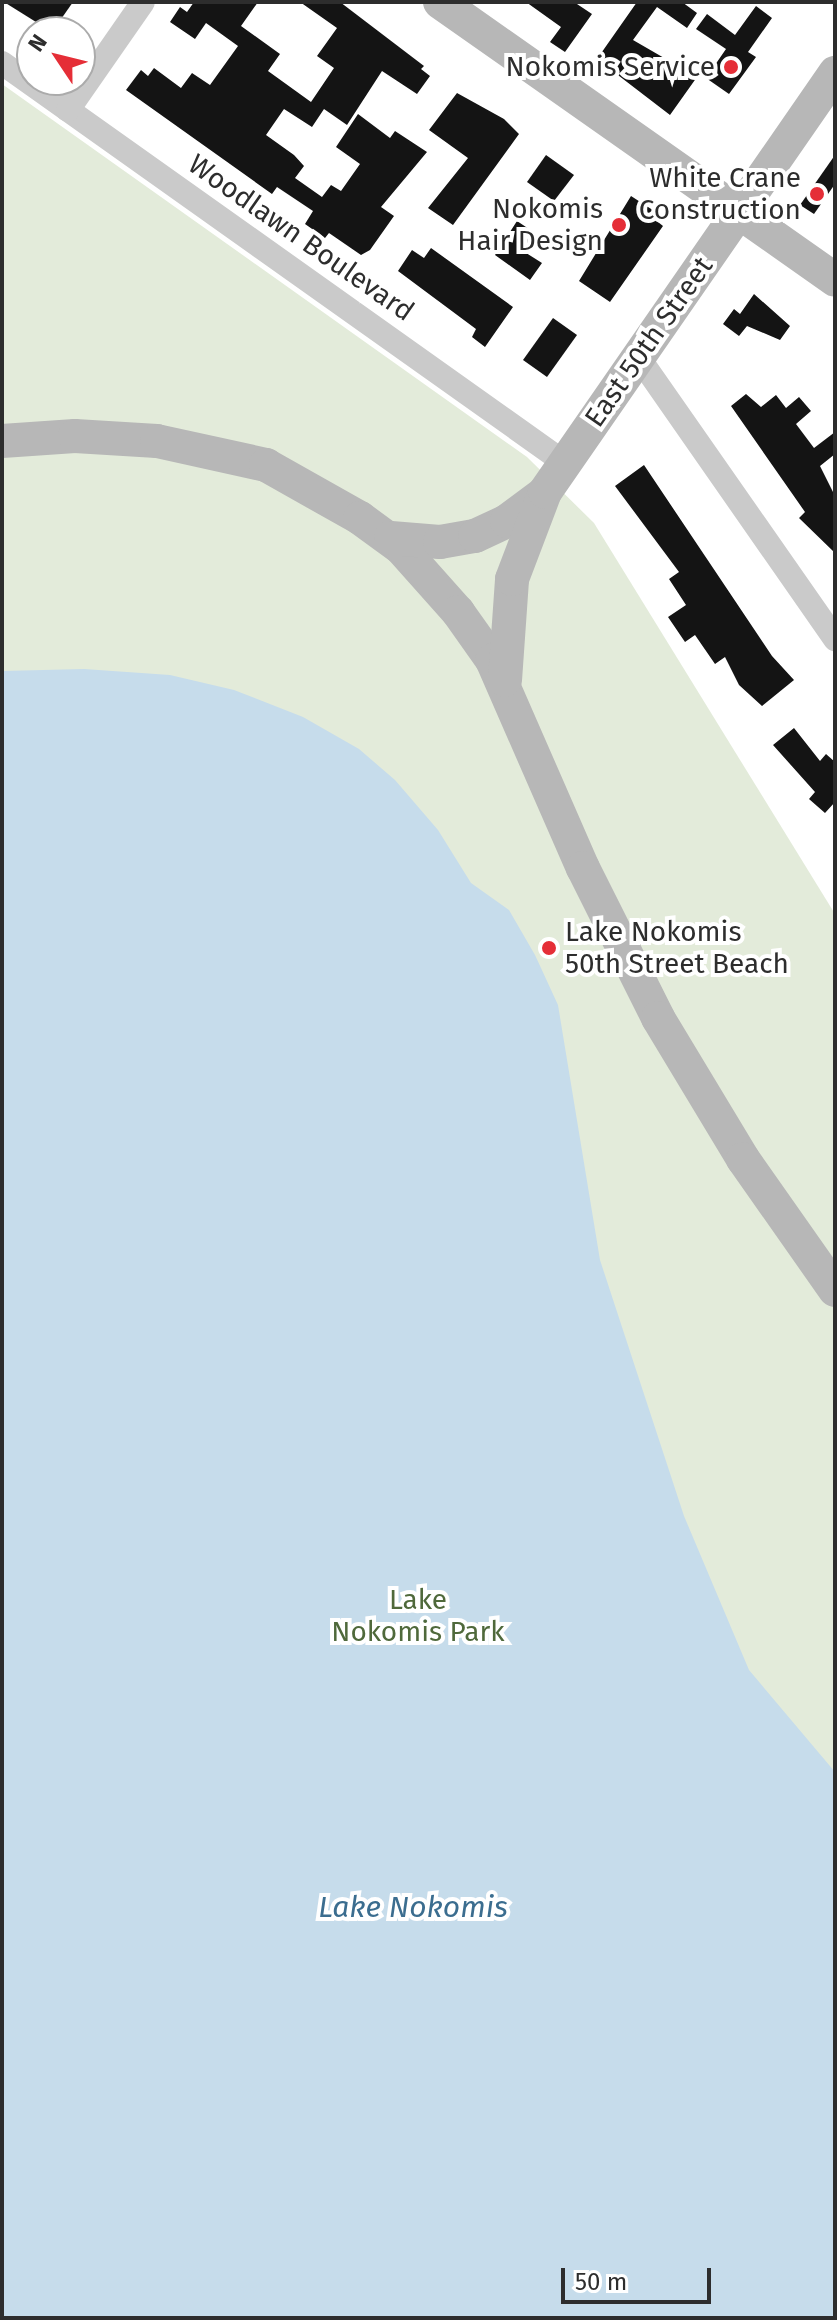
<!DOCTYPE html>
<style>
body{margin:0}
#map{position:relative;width:837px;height:2320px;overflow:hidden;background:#fff;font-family:"Fira Sans",sans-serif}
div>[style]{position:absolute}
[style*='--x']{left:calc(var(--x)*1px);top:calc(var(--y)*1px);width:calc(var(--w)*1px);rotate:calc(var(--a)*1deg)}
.green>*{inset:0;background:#e3ebda}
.water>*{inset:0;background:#c6dceb}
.building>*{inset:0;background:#141414}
.street>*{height:24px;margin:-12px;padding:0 12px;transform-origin:12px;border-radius:12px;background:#cacaca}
.secondary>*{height:34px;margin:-17px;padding:0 17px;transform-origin:17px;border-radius:17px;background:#b7b7b7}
.dots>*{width:22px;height:22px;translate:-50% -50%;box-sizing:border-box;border:4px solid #fff;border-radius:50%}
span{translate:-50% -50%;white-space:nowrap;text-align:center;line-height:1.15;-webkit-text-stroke:8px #fff;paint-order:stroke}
.poi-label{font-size:28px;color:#2d2d2d}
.right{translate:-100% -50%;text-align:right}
.left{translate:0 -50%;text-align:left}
.street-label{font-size:28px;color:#2d2d2d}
.park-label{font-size:28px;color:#4f693b}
.water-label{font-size:30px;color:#3b6d8f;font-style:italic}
.frame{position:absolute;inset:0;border:4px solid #2d2d2d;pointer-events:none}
.north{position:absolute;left:16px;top:16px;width:80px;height:80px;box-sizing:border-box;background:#fff;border:2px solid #ababab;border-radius:50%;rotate:305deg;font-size:22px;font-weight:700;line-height:32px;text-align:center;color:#2d2d2d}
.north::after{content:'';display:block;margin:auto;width:28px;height:36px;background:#e52e37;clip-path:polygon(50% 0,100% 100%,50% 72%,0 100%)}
.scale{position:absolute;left:561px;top:2268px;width:150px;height:36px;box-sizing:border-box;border:4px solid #2d2d2d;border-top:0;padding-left:10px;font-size:24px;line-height:28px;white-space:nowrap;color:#2d2d2d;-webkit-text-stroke:6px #fff;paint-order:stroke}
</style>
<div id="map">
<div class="green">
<i style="clip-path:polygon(2px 84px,527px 457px,594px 523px,835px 914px,835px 2318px,2px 2318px)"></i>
</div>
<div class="water">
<i style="clip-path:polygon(2px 671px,84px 669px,170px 675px,234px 690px,303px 717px,359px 749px,395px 780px,438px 830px,471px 883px,509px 910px,535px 955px,558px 1005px,600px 1260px,684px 1516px,749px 1670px,835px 1772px,835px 2318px,2px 2318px)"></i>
</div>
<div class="building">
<i style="clip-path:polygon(4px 2px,73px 2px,52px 32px)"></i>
<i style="clip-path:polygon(194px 2px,258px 2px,241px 26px,280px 54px,268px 71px,311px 102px,334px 68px,317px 56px,337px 28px,300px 2px,340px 2px,424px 66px,421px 69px,430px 76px,417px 94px,382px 71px,347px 125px,324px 109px,312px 127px,284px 109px,266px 135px,294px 155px,304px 166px,295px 178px,322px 197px,331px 185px,341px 191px,360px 164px,336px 147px,358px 114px,390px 138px,395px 131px,427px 152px,381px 207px,394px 216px,370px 250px,361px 255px,329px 233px,325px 238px,305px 224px,313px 211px,277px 187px,272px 194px,126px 90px,141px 70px,148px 76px,154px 68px,181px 88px,192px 73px,210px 85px,238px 46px,206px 23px,195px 39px,170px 22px,180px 7px,187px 12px)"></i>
<i style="clip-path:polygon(526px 2px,574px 2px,592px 14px,565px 52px,550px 42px,561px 27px)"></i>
<i style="clip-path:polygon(637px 2px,682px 2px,697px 13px,687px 28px,657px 7px,633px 40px,697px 77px,670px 115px,597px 59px)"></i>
<i style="clip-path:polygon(756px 6px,772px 18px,748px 52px,756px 57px,729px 94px,706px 78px,726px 49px,696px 29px,707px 14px,735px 35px)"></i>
<i style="clip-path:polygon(457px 93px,504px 119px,519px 134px,453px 225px,428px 208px,468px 158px,429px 130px)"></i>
<i style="clip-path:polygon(546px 155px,574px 175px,554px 201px,527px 182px)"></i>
<i style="clip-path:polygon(835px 155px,835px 184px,814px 214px,800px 205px)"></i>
<i style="clip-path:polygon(631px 196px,662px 216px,658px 222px,663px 226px,610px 302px,579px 281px)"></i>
<i style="clip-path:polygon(517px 221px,535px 233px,523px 251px,542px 263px,530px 280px,495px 255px)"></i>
<i style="clip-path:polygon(431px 248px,513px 307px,485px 347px,472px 337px,476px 329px,398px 271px,412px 250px,424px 258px)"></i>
<i style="clip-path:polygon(754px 294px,790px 326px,780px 340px,747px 326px,739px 336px,723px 324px,734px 309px,740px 314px)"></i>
<i style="clip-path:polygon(553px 318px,577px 335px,547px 377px,523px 360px)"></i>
<i style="clip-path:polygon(746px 394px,761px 407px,776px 395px,786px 408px,799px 397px,811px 411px,796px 424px,814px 448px,835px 432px,835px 454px,820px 466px,835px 496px,835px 553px,799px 518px,805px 512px,731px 406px)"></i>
<i style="clip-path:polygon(644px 465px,772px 656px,794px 680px,762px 706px,739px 685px,725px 657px,715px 664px,695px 635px,685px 642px,668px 617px,686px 605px,669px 579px,679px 572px,615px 486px)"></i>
<i style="clip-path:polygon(794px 728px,820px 761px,826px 754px,835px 762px,835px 802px,825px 813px,809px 799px,815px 792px,773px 745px)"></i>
</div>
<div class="street">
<i style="--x:2;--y:63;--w:691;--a:35.39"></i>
<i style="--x:68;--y:110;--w:131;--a:-55.2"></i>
<i style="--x:639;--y:358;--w:343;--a:55.1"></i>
</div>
<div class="secondary">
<i style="--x:440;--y:2;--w:483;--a:35.1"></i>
<i style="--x:2;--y:441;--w:73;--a:-3.9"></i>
<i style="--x:75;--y:436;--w:82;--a:3.5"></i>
<i style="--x:157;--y:441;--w:112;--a:12.4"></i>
<i style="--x:266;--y:465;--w:108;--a:29.4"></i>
<i style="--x:360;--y:518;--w:51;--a:36.2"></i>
<i style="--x:401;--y:548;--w:86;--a:48.3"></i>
<i style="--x:458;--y:612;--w:59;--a:54.7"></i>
<i style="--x:492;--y:660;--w:227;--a:66.4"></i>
<i style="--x:583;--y:868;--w:168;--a:63.4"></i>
<i style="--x:658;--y:1018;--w:165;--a:58.9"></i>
<i style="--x:743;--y:1159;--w:160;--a:54.9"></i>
<i style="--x:391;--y:538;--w:49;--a:4.7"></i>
<i style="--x:440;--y:542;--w:36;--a:-10"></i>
<i style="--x:475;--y:536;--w:35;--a:-25"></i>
<i style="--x:507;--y:521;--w:44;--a:-36.6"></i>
<i style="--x:505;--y:680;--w:101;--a:-86"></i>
<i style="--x:512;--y:579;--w:93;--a:-69.2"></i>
<i style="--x:545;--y:492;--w:510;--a:-55.31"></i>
</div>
<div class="dots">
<i style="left:731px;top:67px;background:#e52e37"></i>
<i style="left:817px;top:194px;background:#e52e37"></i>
<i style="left:619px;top:225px;background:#e52e37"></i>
<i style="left:549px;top:948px;background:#e52e37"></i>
</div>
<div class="poi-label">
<span class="right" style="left:715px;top:67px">Nokomis Service</span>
<span class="right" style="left:801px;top:194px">White Crane<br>Construction</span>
<span class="right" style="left:603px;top:225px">Nokomis<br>Hair Design</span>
<span class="left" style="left:565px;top:948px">Lake Nokomis<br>50th Street Beach</span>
</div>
<div class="street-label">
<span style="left:301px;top:238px;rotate:35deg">Woodlawn Boulevard</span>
<span style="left:649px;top:342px;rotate:-55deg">East 50th Street</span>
</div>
<div class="park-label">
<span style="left:418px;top:1616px">Lake<br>Nokomis Park</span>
</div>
<div class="water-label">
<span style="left:413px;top:1907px">Lake Nokomis</span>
</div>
<div class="frame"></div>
<div class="north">N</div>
<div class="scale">50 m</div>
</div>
